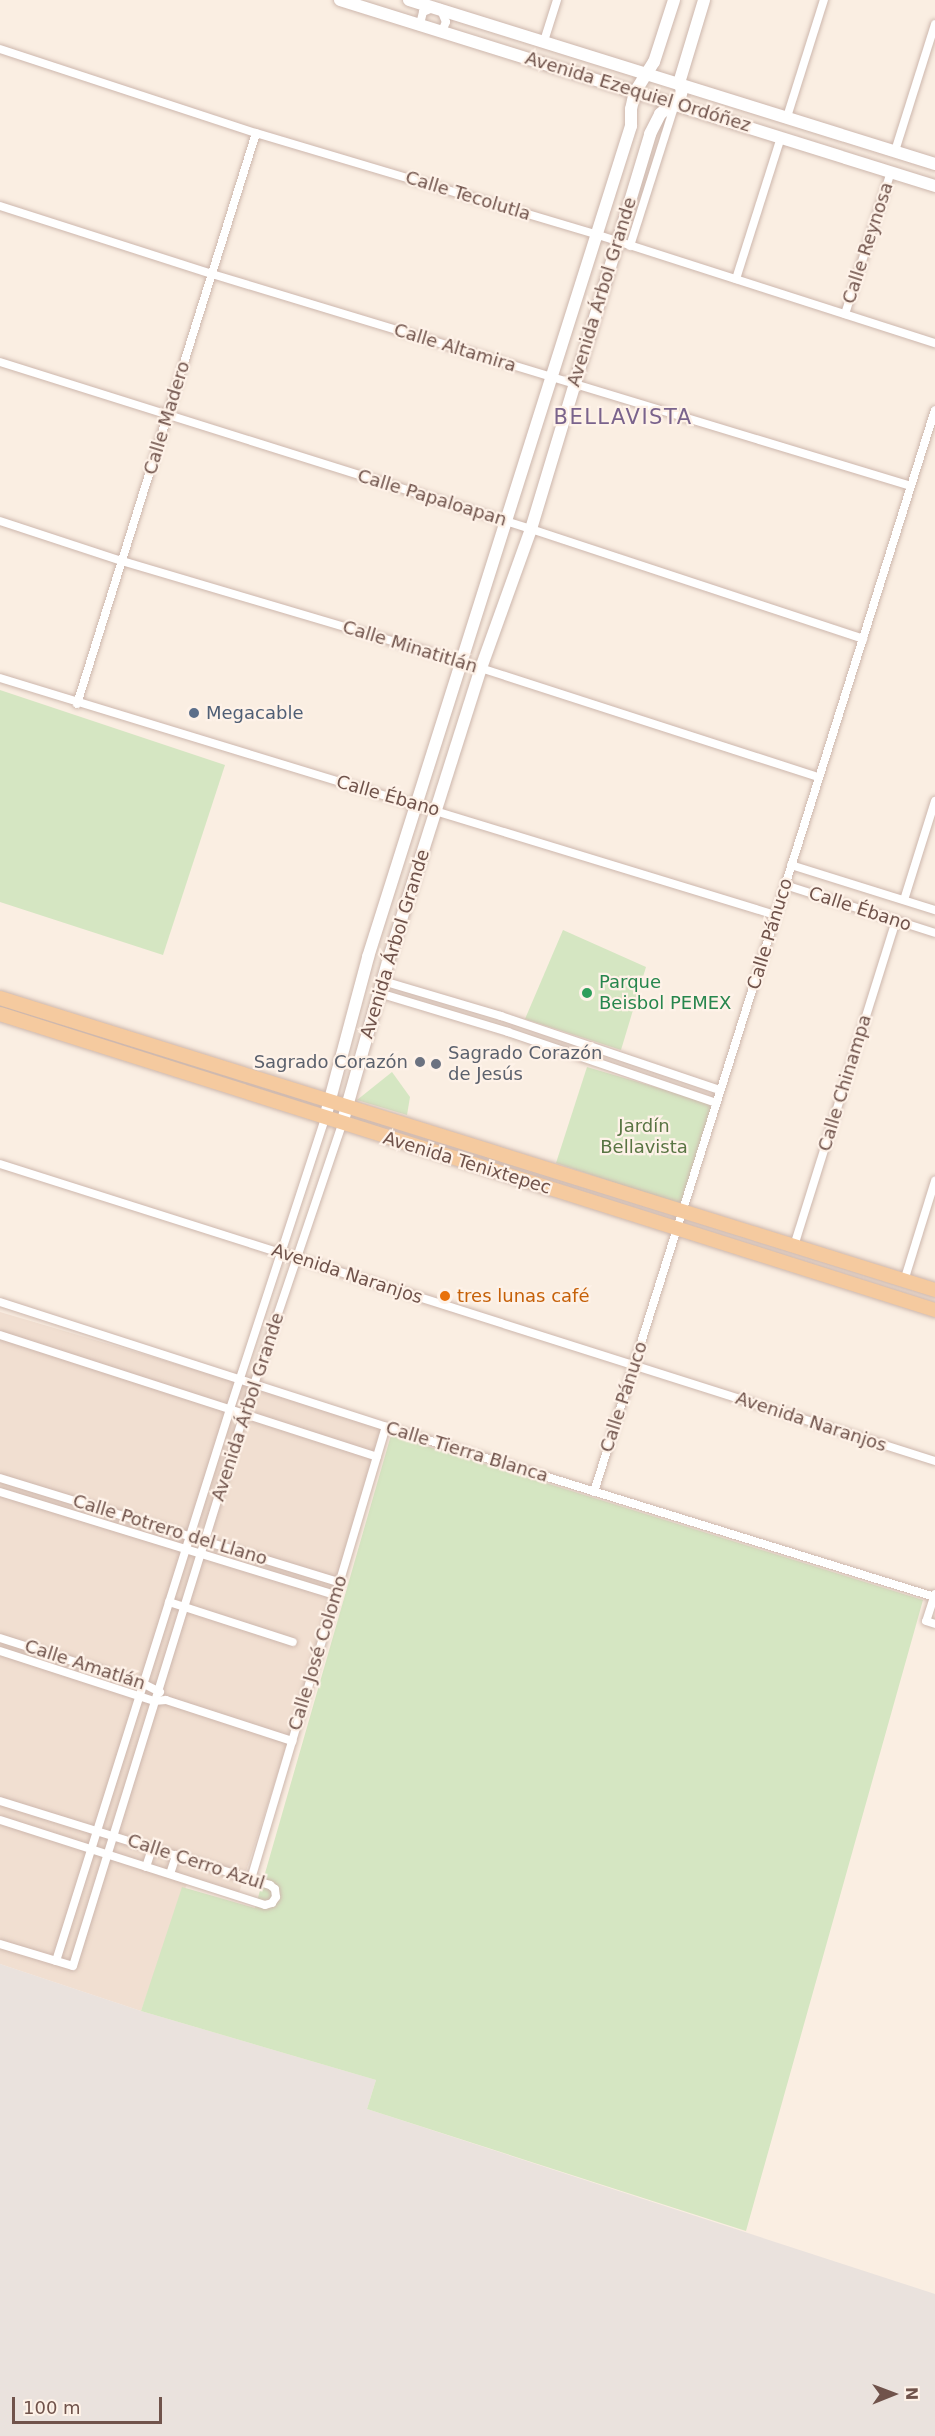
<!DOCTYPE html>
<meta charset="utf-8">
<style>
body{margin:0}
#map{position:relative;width:935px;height:2436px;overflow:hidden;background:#faeee2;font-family:"DejaVu Sans",sans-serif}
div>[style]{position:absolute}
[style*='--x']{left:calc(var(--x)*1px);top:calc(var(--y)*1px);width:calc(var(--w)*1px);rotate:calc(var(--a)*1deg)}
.residential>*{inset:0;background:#f1dfd1}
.industrial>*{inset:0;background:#eae2dd}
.green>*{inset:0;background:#d5e6c2}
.roads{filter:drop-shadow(0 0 2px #cdb7ad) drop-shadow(0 0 2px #cdb7ad)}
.street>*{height:8px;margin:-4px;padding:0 4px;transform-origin:4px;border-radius:4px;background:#fff}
.secondary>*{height:12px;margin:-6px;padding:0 6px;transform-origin:6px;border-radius:6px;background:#fff}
.primary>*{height:14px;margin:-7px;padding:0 7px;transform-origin:7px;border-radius:7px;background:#f5ca9f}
.dots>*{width:16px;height:16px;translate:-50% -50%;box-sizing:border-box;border:3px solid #fef2e8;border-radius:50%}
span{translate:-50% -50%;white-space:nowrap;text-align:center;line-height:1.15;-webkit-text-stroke:4.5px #fef2e8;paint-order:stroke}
.street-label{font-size:18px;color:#70534b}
.service-label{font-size:18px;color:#4e5e75}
.left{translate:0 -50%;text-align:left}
.leisure-label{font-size:18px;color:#27864d}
.worship-label{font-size:18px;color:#5b616d}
.right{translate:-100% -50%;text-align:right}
.park-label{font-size:18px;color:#597543}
.food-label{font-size:18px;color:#c56008}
.quarter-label{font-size:21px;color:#7a638c;letter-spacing:1.5px}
.north{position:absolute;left:863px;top:2364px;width:60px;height:60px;-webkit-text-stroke:4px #fef2e8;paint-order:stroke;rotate:89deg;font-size:16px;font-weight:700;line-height:24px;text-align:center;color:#70534b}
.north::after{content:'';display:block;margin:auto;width:21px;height:27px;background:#70534b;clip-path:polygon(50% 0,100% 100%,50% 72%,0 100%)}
.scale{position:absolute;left:12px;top:2397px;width:150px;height:27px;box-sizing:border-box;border:3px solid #70534b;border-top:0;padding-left:8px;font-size:18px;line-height:21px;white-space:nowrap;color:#70534b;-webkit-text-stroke:4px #fef2e8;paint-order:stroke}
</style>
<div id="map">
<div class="residential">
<i style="clip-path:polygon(0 1312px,390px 1427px,238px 1896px,188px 1881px,141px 2011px,0 1964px)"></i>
</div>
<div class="industrial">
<i style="clip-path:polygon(0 1964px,141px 2011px,376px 2080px,367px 2109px,935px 2294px,935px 2436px,0 2436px)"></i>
</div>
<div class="green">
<i style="clip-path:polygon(0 690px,225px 765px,163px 955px,0 902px)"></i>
<i style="clip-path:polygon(563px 930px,646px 967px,621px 1050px,525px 1019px)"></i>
<i style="clip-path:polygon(587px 1067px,713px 1104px,681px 1205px,556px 1163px)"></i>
<i style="clip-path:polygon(392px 1072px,410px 1097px,407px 1115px,357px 1100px)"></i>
<i style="clip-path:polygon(391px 1435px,923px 1600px,746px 2231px,367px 2109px,376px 2080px,141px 2011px,182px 1887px,255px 1908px)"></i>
</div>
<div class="roads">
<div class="street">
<i style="--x:440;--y:8;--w:15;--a:67"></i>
<i style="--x:446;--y:22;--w:10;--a:114"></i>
<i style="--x:420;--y:24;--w:12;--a:-76"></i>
<i style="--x:423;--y:12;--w:11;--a:-22"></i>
<i style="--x:544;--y:41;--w:43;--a:-72.4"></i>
<i style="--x:0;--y:49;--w:269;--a:18.2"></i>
<i style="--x:256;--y:133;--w:354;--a:16.6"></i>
<i style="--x:595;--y:234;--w:357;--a:17.8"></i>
<i style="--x:787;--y:117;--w:123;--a:-72.5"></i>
<i style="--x:895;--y:151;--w:133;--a:-72.5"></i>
<i style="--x:0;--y:206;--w:223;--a:17.8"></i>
<i style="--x:212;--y:274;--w:730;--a:16.87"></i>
<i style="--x:630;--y:246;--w:149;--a:-72.4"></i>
<i style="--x:736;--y:279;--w:149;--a:-72.4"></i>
<i style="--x:845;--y:314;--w:149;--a:-72.1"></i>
<i style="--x:0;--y:362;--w:557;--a:17.46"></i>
<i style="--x:531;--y:529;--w:350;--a:18.3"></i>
<i style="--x:0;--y:521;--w:128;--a:18.2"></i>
<i style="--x:122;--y:561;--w:355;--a:16.5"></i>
<i style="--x:462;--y:662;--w:375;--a:17.9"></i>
<i style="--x:0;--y:678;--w:810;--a:17"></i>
<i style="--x:77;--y:704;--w:598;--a:-72.59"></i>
<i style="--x:791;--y:865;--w:151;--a:17.4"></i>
<i style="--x:785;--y:885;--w:157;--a:17.7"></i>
<i style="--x:904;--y:900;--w:104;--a:-72.6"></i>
<i style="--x:383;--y:981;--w:123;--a:16.5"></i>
<i style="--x:501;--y:1016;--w:231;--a:18.7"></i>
<i style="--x:379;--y:993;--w:135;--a:16.8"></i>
<i style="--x:508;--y:1032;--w:220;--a:18.8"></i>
<i style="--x:0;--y:1164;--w:981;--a:17.62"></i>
<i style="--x:794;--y:1246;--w:341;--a:-72.6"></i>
<i style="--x:904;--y:1281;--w:105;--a:-72.8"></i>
<i style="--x:0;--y:1302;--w:406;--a:17.9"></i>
<i style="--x:386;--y:1427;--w:575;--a:17.21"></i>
<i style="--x:0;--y:1335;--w:396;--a:17.9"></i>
<i style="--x:0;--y:1478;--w:355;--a:17.1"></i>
<i style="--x:0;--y:1492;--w:350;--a:17.1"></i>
<i style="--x:594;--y:1492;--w:1134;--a:-72.51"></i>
<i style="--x:935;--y:1594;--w:28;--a:108"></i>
<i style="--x:926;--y:1621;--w:9;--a:18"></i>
<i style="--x:169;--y:1602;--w:130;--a:17.9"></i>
<i style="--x:0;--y:1638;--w:151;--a:17.7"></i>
<i style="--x:144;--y:1684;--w:18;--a:27"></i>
<i style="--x:0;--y:1651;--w:162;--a:18"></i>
<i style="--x:154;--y:1701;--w:12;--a:-5"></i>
<i style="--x:166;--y:1700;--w:133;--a:18"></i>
<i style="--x:0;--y:1801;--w:283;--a:17.3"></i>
<i style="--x:270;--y:1885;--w:6;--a:39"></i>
<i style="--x:275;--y:1889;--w:8;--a:83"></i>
<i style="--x:276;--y:1897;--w:7;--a:124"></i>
<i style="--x:272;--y:1903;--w:7;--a:164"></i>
<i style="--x:265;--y:1905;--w:278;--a:-162.2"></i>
<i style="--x:146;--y:1867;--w:20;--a:-72"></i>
<i style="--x:170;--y:1874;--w:20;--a:-72"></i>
<i style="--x:251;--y:1879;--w:472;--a:-73.4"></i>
<i style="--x:0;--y:1944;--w:76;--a:16.8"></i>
<i style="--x:73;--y:1966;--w:578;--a:-72.79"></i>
<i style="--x:244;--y:1414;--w:306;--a:-71.3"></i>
<i style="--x:56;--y:1961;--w:579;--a:-72.5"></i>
<i style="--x:230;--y:1409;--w:306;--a:-71.9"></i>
</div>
<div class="secondary">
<i style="--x:340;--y:0;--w:623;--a:17.36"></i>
<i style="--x:409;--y:0;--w:551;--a:17.32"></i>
<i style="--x:325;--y:1118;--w:167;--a:-75"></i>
<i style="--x:368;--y:957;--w:872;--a:-72.44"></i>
<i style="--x:631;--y:126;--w:17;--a:-90"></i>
<i style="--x:631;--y:109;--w:17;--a:-77"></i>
<i style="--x:635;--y:92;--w:36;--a:-58"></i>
<i style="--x:654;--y:62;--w:65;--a:-72.1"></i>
<i style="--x:342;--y:1124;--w:169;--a:-74.2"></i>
<i style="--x:388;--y:961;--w:307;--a:-72.4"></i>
<i style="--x:481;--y:668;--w:148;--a:-70.2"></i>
<i style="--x:531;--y:529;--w:413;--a:-73.2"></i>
<i style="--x:650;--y:134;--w:22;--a:-63"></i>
<i style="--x:660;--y:114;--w:26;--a:-39"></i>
<i style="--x:680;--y:98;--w:8;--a:-76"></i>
<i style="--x:682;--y:90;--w:8;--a:-113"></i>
<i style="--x:679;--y:83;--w:87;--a:-73.2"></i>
</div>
<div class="primary">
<i style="--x:0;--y:998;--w:980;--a:17.34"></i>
<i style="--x:0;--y:1014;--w:981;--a:17.57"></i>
</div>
</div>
<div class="dots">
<i style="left:194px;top:713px;background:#5c6f8a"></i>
<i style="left:587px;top:993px;background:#2e9e5b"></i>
<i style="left:420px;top:1062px;background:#6b7280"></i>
<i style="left:436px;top:1064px;background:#6b7280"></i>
<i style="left:445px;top:1296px;background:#e8710a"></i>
</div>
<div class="street-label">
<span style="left:638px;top:92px;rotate:17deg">Avenida Ezequiel Ordóñez</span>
<span style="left:468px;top:196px;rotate:17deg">Calle Tecolutla</span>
<span style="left:868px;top:243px;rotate:-72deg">Calle Reynosa</span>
<span style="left:602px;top:292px;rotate:-73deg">Avenida Árbol Grande</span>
<span style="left:455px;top:348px;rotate:17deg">Calle Altamira</span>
<span style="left:167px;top:418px;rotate:-73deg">Calle Madero</span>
<span style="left:432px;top:498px;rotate:17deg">Calle Papaloapan</span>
<span style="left:410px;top:647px;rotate:17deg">Calle Minatitlán</span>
<span style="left:388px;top:796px;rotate:16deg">Calle Ébano</span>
<span style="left:860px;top:909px;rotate:18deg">Calle Ébano</span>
<span style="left:770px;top:934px;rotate:-73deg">Calle Pánuco</span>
<span style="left:395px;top:944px;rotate:-73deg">Avenida Árbol Grande</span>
<span style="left:845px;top:1083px;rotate:-73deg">Calle Chinampa</span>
<span style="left:467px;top:1163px;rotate:17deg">Avenida Tenixtepec</span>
<span style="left:347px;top:1274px;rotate:18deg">Avenida Naranjos</span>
<span style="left:624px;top:1397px;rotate:-72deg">Calle Pánuco</span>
<span style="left:248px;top:1407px;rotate:-72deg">Avenida Árbol Grande</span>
<span style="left:811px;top:1422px;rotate:18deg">Avenida Naranjos</span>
<span style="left:467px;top:1452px;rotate:17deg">Calle Tierra Blanca</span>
<span style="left:170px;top:1530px;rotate:17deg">Calle Potrero del Llano</span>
<span style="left:318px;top:1653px;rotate:-73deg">Calle José Colomo</span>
<span style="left:85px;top:1665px;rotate:18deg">Calle Amatlán</span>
<span style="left:196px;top:1862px;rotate:18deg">Calle Cerro Azul</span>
</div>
<div class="service-label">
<span class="left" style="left:206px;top:713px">Megacable</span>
</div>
<div class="leisure-label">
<span class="left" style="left:599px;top:993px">Parque<br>Beisbol PEMEX</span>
</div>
<div class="worship-label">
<span class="left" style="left:448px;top:1064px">Sagrado Corazón<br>de Jesús</span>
<span class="right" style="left:408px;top:1062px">Sagrado Corazón</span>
</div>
<div class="park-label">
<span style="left:644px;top:1137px">Jardín<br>Bellavista</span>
</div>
<div class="food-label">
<span class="left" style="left:457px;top:1296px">tres lunas café</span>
</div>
<div class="quarter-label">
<span style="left:623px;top:417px">BELLAVISTA</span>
</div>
<div class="north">N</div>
<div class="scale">100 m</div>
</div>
